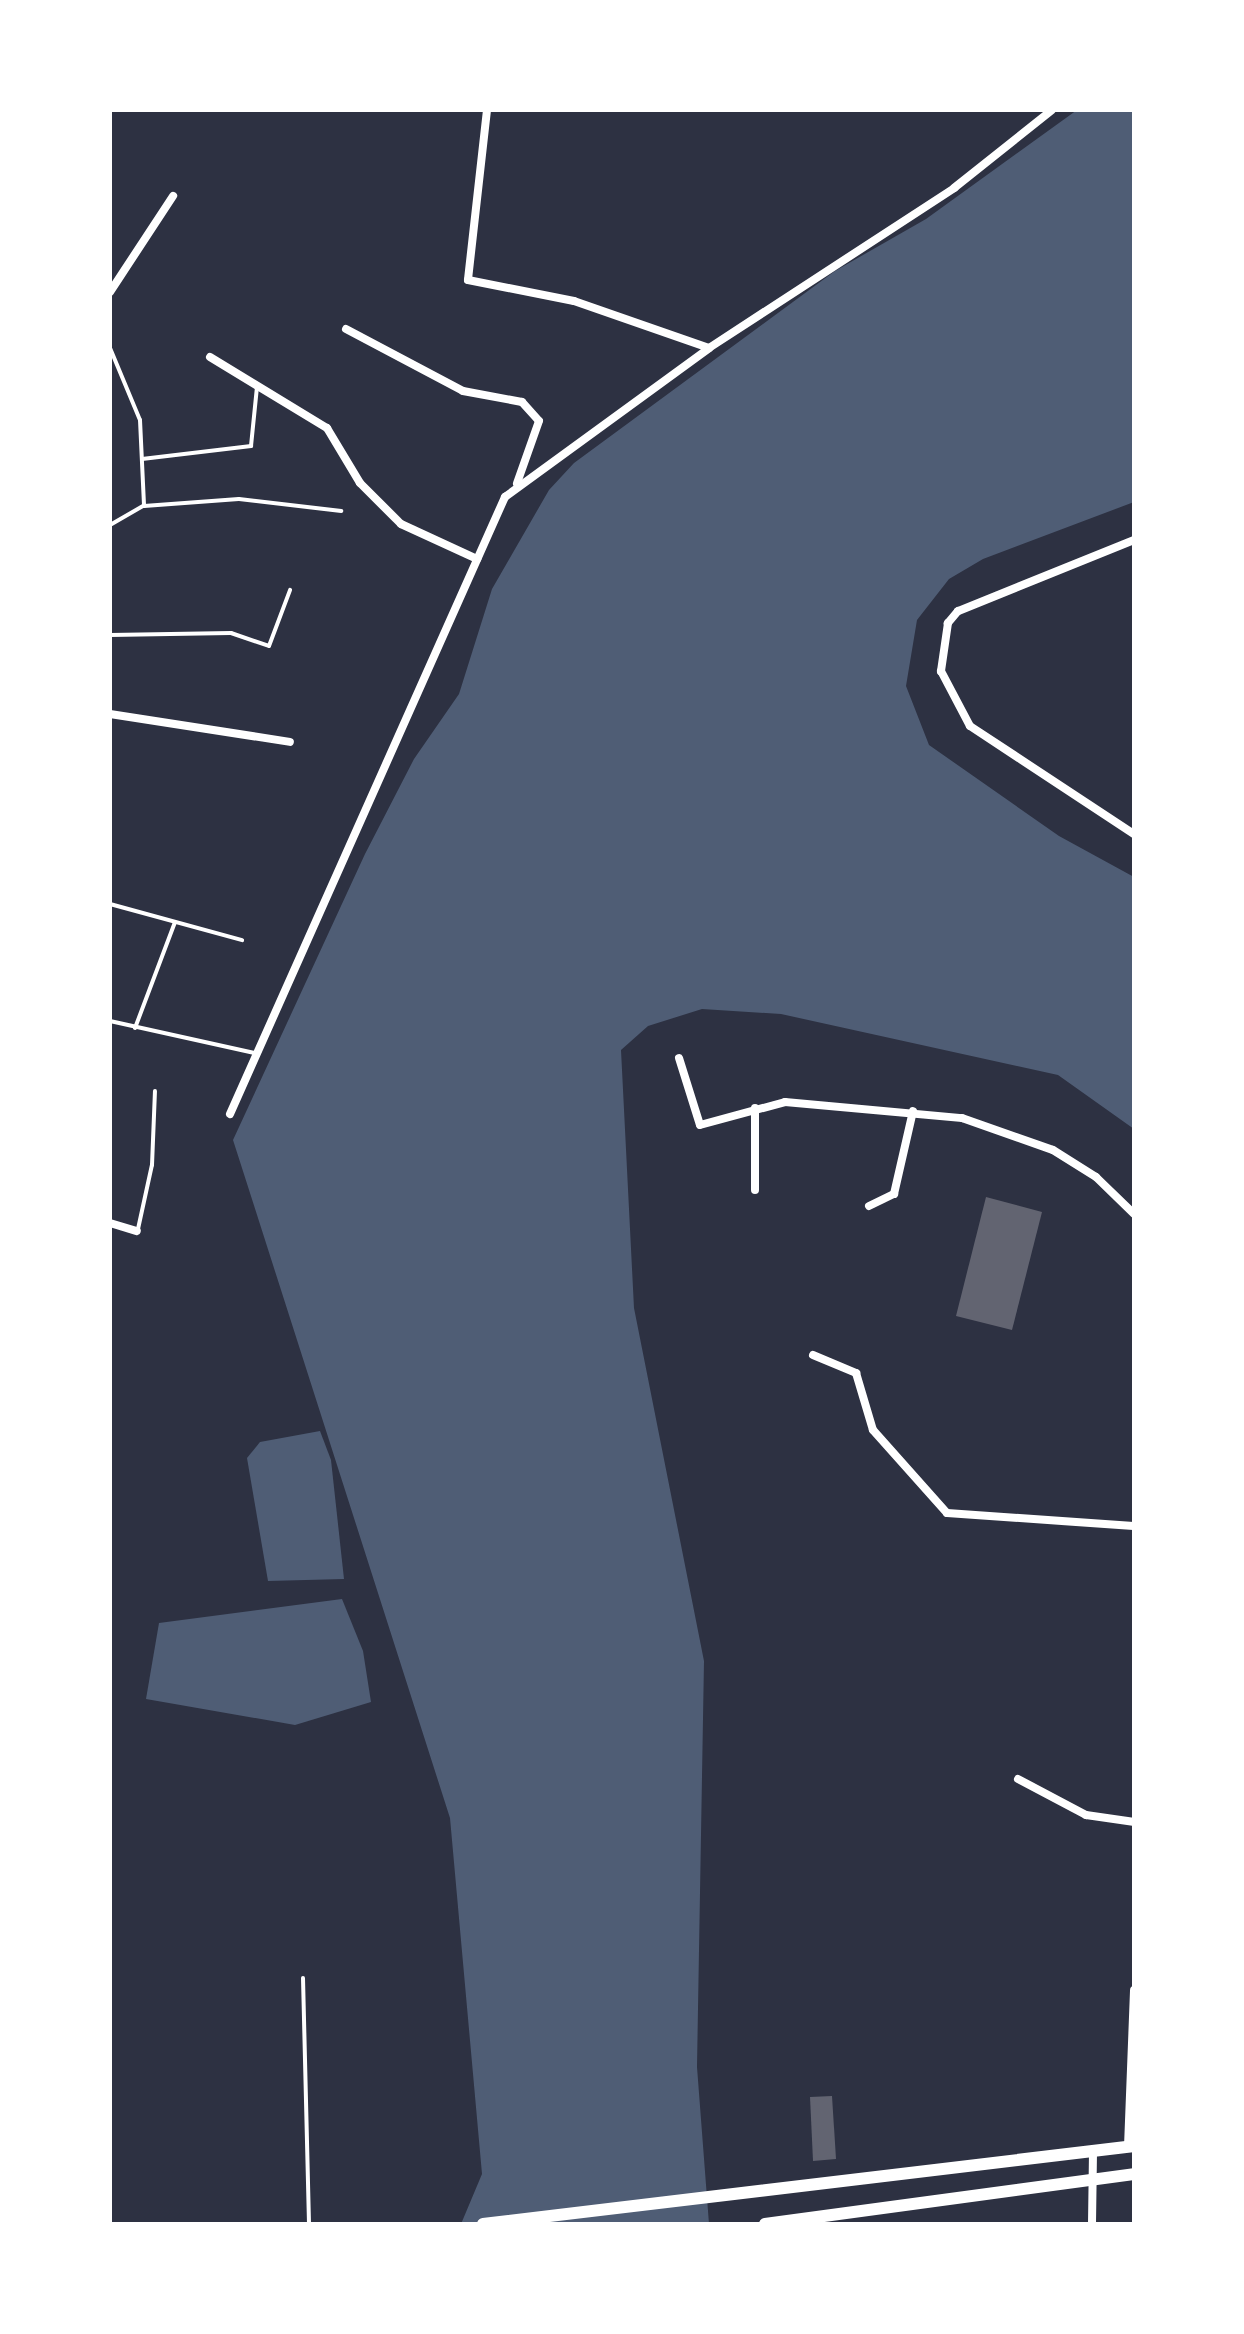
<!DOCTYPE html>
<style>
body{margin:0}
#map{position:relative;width:1244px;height:2334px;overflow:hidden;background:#2d3142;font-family:"Source Serif 4",serif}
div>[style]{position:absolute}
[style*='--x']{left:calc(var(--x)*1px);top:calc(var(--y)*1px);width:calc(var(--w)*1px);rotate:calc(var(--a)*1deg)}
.water>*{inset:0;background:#4f5d75}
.building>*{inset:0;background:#626471}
.service>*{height:4px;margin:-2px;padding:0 2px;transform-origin:2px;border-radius:2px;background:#fff}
.minor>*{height:8px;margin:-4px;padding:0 4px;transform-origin:4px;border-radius:4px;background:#fff}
.primary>*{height:12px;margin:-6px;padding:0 6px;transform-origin:6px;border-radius:6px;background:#fff}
span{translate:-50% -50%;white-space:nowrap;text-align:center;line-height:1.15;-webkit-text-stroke:6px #fff;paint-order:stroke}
.frame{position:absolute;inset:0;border:112px solid #fff;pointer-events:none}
</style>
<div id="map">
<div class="water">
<i style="clip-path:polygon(1077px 110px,1134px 110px,1134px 502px,983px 559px,949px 579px,917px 620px,906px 686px,929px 745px,1059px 836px,1134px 877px,1134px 1129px,1058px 1075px,781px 1014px,702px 1009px,648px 1026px,621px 1050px,634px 1308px,704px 1661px,697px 2067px,709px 2224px,461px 2224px,482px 2174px,450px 1818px,233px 1140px,365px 854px,414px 759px,459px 694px,492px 589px,549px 490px,574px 463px,835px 271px,926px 219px)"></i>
<i style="clip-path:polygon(320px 1431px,331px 1460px,344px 1579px,268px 1581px,247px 1458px,260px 1442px)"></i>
<i style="clip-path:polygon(342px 1599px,363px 1651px,371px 1702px,295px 1725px,146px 1699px,159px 1623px)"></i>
</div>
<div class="building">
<i style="clip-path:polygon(986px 1197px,1042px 1212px,1012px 1330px,956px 1316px)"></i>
<i style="clip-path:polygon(832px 2096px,836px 2159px,813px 2161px,810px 2097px)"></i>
</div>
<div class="service">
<i style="--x:110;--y:348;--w:78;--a:67.4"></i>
<i style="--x:140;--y:420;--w:86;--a:87.3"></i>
<i style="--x:144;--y:506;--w:95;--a:-4.2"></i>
<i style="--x:239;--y:499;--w:103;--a:6.7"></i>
<i style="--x:142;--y:459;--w:110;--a:-6.8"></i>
<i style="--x:251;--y:446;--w:59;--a:-84.2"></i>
<i style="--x:110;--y:525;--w:38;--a:-30"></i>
<i style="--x:110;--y:635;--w:121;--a:-0.9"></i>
<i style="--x:231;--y:633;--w:40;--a:18.9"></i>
<i style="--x:269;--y:646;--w:60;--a:-69.4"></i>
<i style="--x:110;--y:904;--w:137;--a:15.3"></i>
<i style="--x:110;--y:1021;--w:148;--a:12.5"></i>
<i style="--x:135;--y:1028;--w:113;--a:-69.3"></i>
<i style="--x:138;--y:1229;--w:66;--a:-77.7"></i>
<i style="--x:152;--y:1165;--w:74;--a:-87.7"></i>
<i style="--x:303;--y:1978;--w:246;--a:88.6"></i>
</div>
<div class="minor">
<i style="--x:487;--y:110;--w:171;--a:96.4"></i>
<i style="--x:468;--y:280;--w:108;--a:11.2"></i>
<i style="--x:574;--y:301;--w:143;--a:19.2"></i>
<i style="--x:110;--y:292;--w:115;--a:-56.7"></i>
<i style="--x:346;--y:329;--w:132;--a:27.9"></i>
<i style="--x:463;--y:391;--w:60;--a:10.6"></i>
<i style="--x:522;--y:402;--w:25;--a:48"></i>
<i style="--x:539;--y:421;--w:66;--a:109.5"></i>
<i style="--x:210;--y:357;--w:137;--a:31.3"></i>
<i style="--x:327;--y:428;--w:64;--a:59"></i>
<i style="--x:360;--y:483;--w:58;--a:45"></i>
<i style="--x:401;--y:524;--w:84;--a:24.7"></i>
<i style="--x:1134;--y:540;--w:190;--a:158"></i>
<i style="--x:958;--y:611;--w:16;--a:130"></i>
<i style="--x:948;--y:623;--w:49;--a:98.3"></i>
<i style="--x:941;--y:671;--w:62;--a:62.2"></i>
<i style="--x:970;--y:726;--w:196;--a:33.4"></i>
<i style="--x:110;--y:714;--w:182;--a:8.8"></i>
<i style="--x:679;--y:1058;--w:70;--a:72.6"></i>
<i style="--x:700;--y:1125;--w:88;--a:-15.1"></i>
<i style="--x:785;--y:1102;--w:178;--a:5.2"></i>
<i style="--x:962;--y:1118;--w:96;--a:19.4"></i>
<i style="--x:1053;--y:1150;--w:51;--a:32.1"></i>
<i style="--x:1096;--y:1177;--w:53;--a:44.2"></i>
<i style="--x:755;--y:1108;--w:82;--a:90"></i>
<i style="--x:230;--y:1114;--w:676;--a:-65.98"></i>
<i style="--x:505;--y:497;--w:253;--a:-36.1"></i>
<i style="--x:709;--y:348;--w:293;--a:-33.1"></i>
<i style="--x:954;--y:188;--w:125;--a:-38.5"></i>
<i style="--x:869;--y:1206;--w:28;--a:-26"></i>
<i style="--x:894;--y:1194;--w:85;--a:-77.1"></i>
<i style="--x:110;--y:1223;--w:28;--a:17"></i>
<i style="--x:813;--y:1355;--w:47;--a:22.7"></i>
<i style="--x:856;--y:1373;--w:59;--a:73.4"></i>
<i style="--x:873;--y:1430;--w:111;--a:48.3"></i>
<i style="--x:947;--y:1513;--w:187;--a:4"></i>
<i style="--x:1018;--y:1779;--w:77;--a:27.9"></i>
<i style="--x:1086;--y:1815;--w:49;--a:8.3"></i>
<i style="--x:1128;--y:2147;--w:157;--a:-87.8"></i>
<i style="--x:1092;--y:2224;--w:72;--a:-89.2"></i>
</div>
<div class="primary">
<i style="--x:483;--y:2224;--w:656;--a:-6.83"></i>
<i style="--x:765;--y:2224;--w:372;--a:-7.7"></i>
</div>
<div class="frame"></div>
</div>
